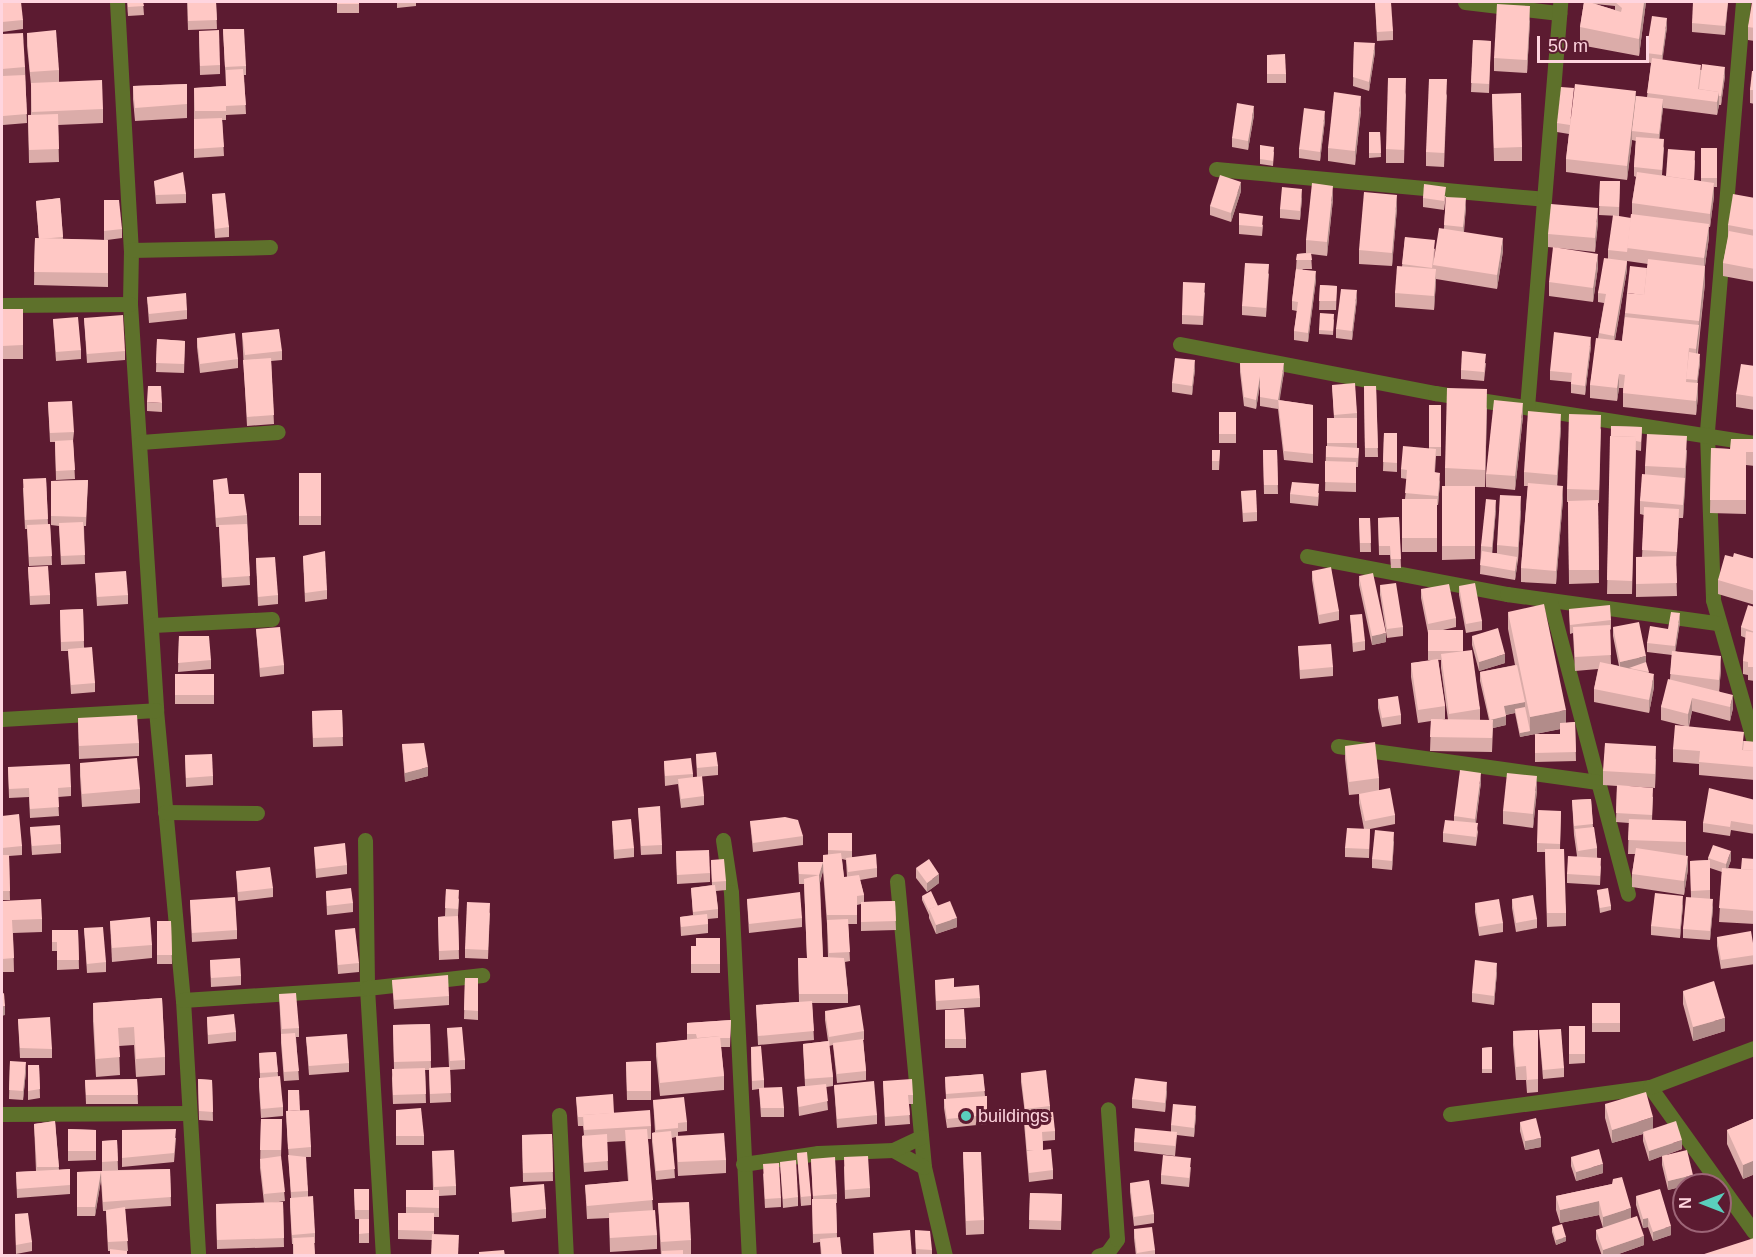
<!DOCTYPE html>
<style>
body{margin:0}
#map{position:relative;width:1756px;height:1257px;overflow:hidden;background:#5c1b31;font-family:Arial,sans-serif}
div>[style]{position:absolute}
[style*='--x']{left:calc(var(--x)*1px);top:calc(var(--y)*1px);width:calc(var(--w)*1px);rotate:calc(var(--a)*1deg)}
.street>*{height:15px;margin:-7.5px;padding:0 7.5px;transform-origin:7.5px;border-radius:7.5px;background:#5e712b}
.wall>*{inset:0;background:#dbaca9}
.shaded-wall>*{inset:0;background:#b28c8a}
.building>*{inset:0;background:#ffc8c5}
.dots>*{width:16px;height:16px;translate:-50% -50%;box-sizing:border-box;border:3px solid #5c1b31;border-radius:50%}
span{translate:-50% -50%;white-space:nowrap;text-align:center;line-height:1.15;-webkit-text-stroke:6px #5c1b31;paint-order:stroke}
.poi-label{font-size:18px;color:#ffd5df}
.left{translate:0 -50%;text-align:left}
.frame{position:absolute;inset:0;border:3px solid #ffd5df;pointer-events:none}
.north{position:absolute;left:1672px;top:1173px;width:60px;height:60px;box-sizing:border-box;background:#5c1b31;border:2px solid #9d6577;border-radius:50%;rotate:270deg;font-size:16px;font-weight:700;line-height:24px;text-align:center;color:#ffd5df}
.north::after{content:'';display:block;margin:auto;width:21px;height:27px;background:#5acebd;clip-path:polygon(50% 0,100% 100%,50% 72%,0 100%)}
.scale{position:absolute;left:1537px;top:36px;width:112px;height:27px;box-sizing:border-box;border:3px solid #ffd5df;border-top:0;padding-left:8px;font-size:18px;line-height:21px;white-space:nowrap;color:#ffd5df;-webkit-text-stroke:4px #5c1b31;paint-order:stroke}
</style>
<div id="map">
<div class="street">
<i style="--x:117;--y:2;--w:248;--a:86.8"></i>
<i style="--x:131;--y:250;--w:54;--a:91.1"></i>
<i style="--x:130;--y:304;--w:407;--a:86.3"></i>
<i style="--x:156;--y:710;--w:291;--a:84.7"></i>
<i style="--x:183;--y:1000;--w:256;--a:86.6"></i>
<i style="--x:1465;--y:2;--w:95;--a:6.7"></i>
<i style="--x:1743;--y:2;--w:433;--a:94.8"></i>
<i style="--x:1707;--y:434;--w:166;--a:87.9"></i>
<i style="--x:1713;--y:600;--w:148;--a:73.9"></i>
<i style="--x:1216;--y:169;--w:329;--a:5.2"></i>
<i style="--x:131;--y:250;--w:139;--a:-1.2"></i>
<i style="--x:2;--y:305;--w:128;--a:-0.4"></i>
<i style="--x:1180;--y:344;--w:260;--a:10.9"></i>
<i style="--x:1435;--y:393;--w:323;--a:8.9"></i>
<i style="--x:1527;--y:407;--w:406;--a:-85.3"></i>
<i style="--x:141;--y:442;--w:137;--a:-4.2"></i>
<i style="--x:1307;--y:556;--w:204;--a:10.8"></i>
<i style="--x:1507;--y:594;--w:212;--a:7.9"></i>
<i style="--x:1550;--y:601;--w:303;--a:75.1"></i>
<i style="--x:153;--y:625;--w:119;--a:-2.9"></i>
<i style="--x:2;--y:719;--w:154;--a:-3.3"></i>
<i style="--x:1338;--y:746;--w:262;--a:7.9"></i>
<i style="--x:165;--y:812;--w:92;--a:0.6"></i>
<i style="--x:365;--y:840;--w:148;--a:89.2"></i>
<i style="--x:367;--y:988;--w:268;--a:86.6"></i>
<i style="--x:723;--y:840;--w:53;--a:81.3"></i>
<i style="--x:731;--y:892;--w:364;--a:87.2"></i>
<i style="--x:897;--y:881;--w:287;--a:84.6"></i>
<i style="--x:924;--y:1167;--w:91;--a:76.7"></i>
<i style="--x:183;--y:1000;--w:184;--a:-3.7"></i>
<i style="--x:367;--y:988;--w:116;--a:-6.4"></i>
<i style="--x:1650;--y:1087;--w:178;--a:54.4"></i>
<i style="--x:2;--y:1114;--w:186;--a:-0.3"></i>
<i style="--x:1450;--y:1114;--w:202;--a:-7.7"></i>
<i style="--x:1650;--y:1087;--w:111;--a:-20.6"></i>
<i style="--x:559;--y:1115;--w:141;--a:87.2"></i>
<i style="--x:893;--y:1150;--w:35;--a:29"></i>
<i style="--x:743;--y:1164;--w:76;--a:-8.3"></i>
<i style="--x:818;--y:1153;--w:75;--a:-2.3"></i>
<i style="--x:893;--y:1150;--w:31;--a:-25"></i>
<i style="--x:1098;--y:1256;--w:9;--a:-18"></i>
<i style="--x:1107;--y:1253;--w:17;--a:-54"></i>
<i style="--x:1117;--y:1239;--w:130;--a:-94"></i>
</div>
<div class="wall">
<i style="clip-path:polygon(2px 2px,23px 20px,23px 29px,2px 32px)"></i>
<i style="clip-path:polygon(127px 2px,143px 2px,144px 15px,128px 16px)"></i>
<i style="clip-path:polygon(187px 2px,216px 2px,217px 29px,188px 30px)"></i>
<i style="clip-path:polygon(337px 2px,359px 2px,359px 13px,337px 13px)"></i>
<i style="clip-path:polygon(397px 2px,416px 2px,416px 6px,397px 8px)"></i>
<i style="clip-path:polygon(1375px 2px,1393px 31px,1393px 40px,1377px 41px)"></i>
<i style="clip-path:polygon(evenodd,1584px 2px,1646px 2px,1639px 56px,1580px 45px,1580px 27px,1584px 2px,1595px 4px,1615px 6px,1615px 10px,1595px 4px)"></i>
<i style="clip-path:polygon(1728px 2px,1725px 35px,1692px 32px,1692px 23px)"></i>
<i style="clip-path:polygon(1755px 2px,1755px 41px,1748px 40px,1748px 27px)"></i>
<i style="clip-path:polygon(1530px 20px,1527px 73px,1494px 71px,1494px 58px)"></i>
<i style="clip-path:polygon(evenodd,1667px 27px,1662px 60px,1725px 76px,1721px 105px,1719px 105px,1717px 115px,1663px 108px,1659px 139px,1664px 148px,1662px 175px,1666px 176px,1695px 160px,1694px 180px,1701px 181px,1701px 148px,1717px 148px,1717px 187px,1714px 187px,1714px 196px,1710px 227px,1709px 227px,1709px 237px,1705px 266px,1705px 283px,1698px 353px,1700px 363px,1697px 383px,1698px 396px,1696px 415px,1623px 407px,1623px 388px,1619px 388px,1617px 401px,1590px 398px,1590px 385px,1604px 303px,1598px 302px,1598px 293px,1608px 258px,1608px 250px,1631px 218px,1632px 214px,1632px 203px,1636px 177px,1634px 176px,1634px 167px,1636px 141px,1632px 140px,1627px 180px,1566px 172px,1566px 159px,1569px 134px,1557px 132px,1557px 123px,1636px 96px,1647px 97px,1651px 63px,1646px 62px,1646px 53px,1667px 27px,1627px 261px,1648px 264px,1647px 268px,1625px 313px,1622px 341px,1615px 340px,1627px 270px,1627px 261px)"></i>
<i style="clip-path:polygon(223px 29px,246px 66px,246px 75px,244px 75px,246px 114px,226px 115px,226px 120px,222px 120px,224px 156px,194px 158px,194px 88px,226px 86px)"></i>
<i style="clip-path:polygon(199px 31px,220px 65px,220px 74px,200px 75px)"></i>
<i style="clip-path:polygon(27px 33px,59px 70px,59px 82px,103px 109px,103px 123px,58px 125px,59px 162px,29px 163px,28px 115px,31px 115px,31px 85px,27px 46px)"></i>
<i style="clip-path:polygon(2px 34px,25px 67px,27px 123px,3px 125px,2px 96px)"></i>
<i style="clip-path:polygon(1473px 40px,1491px 41px,1489px 93px,1471px 92px)"></i>
<i style="clip-path:polygon(1354px 42px,1375px 52px,1369px 91px,1353px 86px)"></i>
<i style="clip-path:polygon(1267px 55px,1286px 74px,1286px 83px,1267px 83px)"></i>
<i style="clip-path:polygon(1755px 71px,1755px 104px,1750px 103px,1750px 90px)"></i>
<i style="clip-path:polygon(187px 84px,187px 118px,135px 121px,133px 99px,133px 86px)"></i>
<i style="clip-path:polygon(1406px 92px,1404px 163px,1386px 163px,1386px 149px)"></i>
<i style="clip-path:polygon(1447px 93px,1444px 167px,1426px 166px,1426px 152px)"></i>
<i style="clip-path:polygon(1492px 94px,1522px 147px,1522px 161px,1494px 161px)"></i>
<i style="clip-path:polygon(1361px 110px,1355px 165px,1328px 161px,1328px 148px)"></i>
<i style="clip-path:polygon(1254px 115px,1248px 150px,1232px 147px,1232px 138px)"></i>
<i style="clip-path:polygon(1325px 120px,1320px 161px,1299px 158px,1299px 149px)"></i>
<i style="clip-path:polygon(1369px 132px,1380px 132px,1381px 157px,1369px 158px)"></i>
<i style="clip-path:polygon(1260px 145px,1274px 152px,1273px 166px,1260px 164px)"></i>
<i style="clip-path:polygon(154px 181px,186px 194px,186px 203px,156px 204px)"></i>
<i style="clip-path:polygon(1600px 181px,1620px 181px,1619px 216px,1599px 215px)"></i>
<i style="clip-path:polygon(1241px 191px,1231px 222px,1210px 215px,1210px 206px)"></i>
<i style="clip-path:polygon(212px 194px,229px 227px,229px 237px,215px 238px)"></i>
<i style="clip-path:polygon(1446px 196px,1444px 210px,1423px 207px,1423px 198px)"></i>
<i style="clip-path:polygon(1446px 197px,1466px 207px,1464px 232px,1503px 251px,1497px 289px,1436px 279px,1434px 310px,1395px 307px,1395px 293px,1402px 267px,1405px 237px,1435px 249px,1434px 261px,1444px 228px)"></i>
<i style="clip-path:polygon(60px 198px,63px 239px,104px 240px,104px 200px,122px 229px,122px 238px,107px 240px,108px 240px,108px 287px,34px 285px,35px 238px,39px 239px,36px 201px)"></i>
<i style="clip-path:polygon(1302px 198px,1300px 220px,1280px 218px,1280px 209px)"></i>
<i style="clip-path:polygon(1755px 198px,1755px 282px,1723px 276px,1723px 263px,1728px 239px,1728px 225px)"></i>
<i style="clip-path:polygon(1333px 199px,1327px 256px,1311px 254px,1312px 269px,1302px 269px,1316px 280px,1308px 342px,1294px 340px,1294px 331px,1297px 311px,1292px 310px,1292px 301px,1296px 269px,1297px 254px,1306px 253px,1306px 240px)"></i>
<i style="clip-path:polygon(1397px 208px,1392px 266px,1359px 264px,1359px 250px)"></i>
<i style="clip-path:polygon(1239px 213px,1263px 225px,1262px 236px,1239px 234px)"></i>
<i style="clip-path:polygon(1598px 222px,1595px 252px,1548px 247px,1548px 234px)"></i>
<i style="clip-path:polygon(1598px 267px,1593px 302px,1549px 296px,1549px 282px)"></i>
<i style="clip-path:polygon(1269px 273px,1266px 317px,1242px 315px,1242px 306px)"></i>
<i style="clip-path:polygon(1320px 285px,1337px 286px,1336px 310px,1319px 310px)"></i>
<i style="clip-path:polygon(1205px 292px,1203px 325px,1182px 324px,1182px 315px)"></i>
<i style="clip-path:polygon(147px 297px,187px 310px,187px 319px,149px 323px)"></i>
<i style="clip-path:polygon(1357px 299px,1352px 340px,1336px 338px,1336px 329px)"></i>
<i style="clip-path:polygon(2px 309px,23px 309px,23px 359px,2px 359px)"></i>
<i style="clip-path:polygon(84px 318px,125px 351px,125px 360px,87px 363px)"></i>
<i style="clip-path:polygon(53px 319px,81px 350px,81px 359px,56px 361px)"></i>
<i style="clip-path:polygon(1334px 319px,1333px 335px,1319px 334px,1319px 330px)"></i>
<i style="clip-path:polygon(242px 333px,282px 351px,282px 360px,271px 361px,274px 424px,247px 426px)"></i>
<i style="clip-path:polygon(197px 338px,238px 359px,238px 368px,200px 373px,197px 347px)"></i>
<i style="clip-path:polygon(157px 339px,185px 341px,184px 373px,156px 372px)"></i>
<i style="clip-path:polygon(1591px 346px,1585px 395px,1571px 393px,1571px 382px,1550px 380px,1550px 371px)"></i>
<i style="clip-path:polygon(1240px 363px,1284px 372px,1279px 400px,1313px 405px,1313px 463px,1284px 460px,1278px 409px,1260px 406px,1260px 385px,1256px 409px,1244px 406px,1240px 372px)"></i>
<i style="clip-path:polygon(1486px 363px,1484px 381px,1461px 379px,1461px 370px)"></i>
<i style="clip-path:polygon(1755px 366px,1755px 410px,1736px 407px,1736px 394px)"></i>
<i style="clip-path:polygon(1195px 369px,1192px 395px,1172px 392px,1172px 383px)"></i>
<i style="clip-path:polygon(1332px 385px,1357px 413px,1357px 448px,1359px 448px,1358px 467px,1356px 467px,1356px 492px,1325px 491px,1326px 446px,1327px 446px,1327px 418px,1334px 418px)"></i>
<i style="clip-path:polygon(1364px 386px,1376px 386px,1378px 457px,1365px 457px)"></i>
<i style="clip-path:polygon(48px 402px,74px 432px,73px 441px,75px 479px,56px 480px,55px 442px,50px 442px)"></i>
<i style="clip-path:polygon(147px 402px,162px 403px,162px 412px,147px 411px)"></i>
<i style="clip-path:polygon(1429px 405px,1441px 405px,1441px 456px,1436px 456px,1435px 472px,1440px 482px,1438px 505px,1437px 505px,1437px 552px,1402px 552px,1402px 499px,1405px 499px,1407px 479px,1401px 478px,1401px 469px,1429px 449px)"></i>
<i style="clip-path:polygon(1487px 407px,1485px 487px,1475px 487px,1475px 559px,1442px 560px,1442px 486px,1445px 486px,1445px 468px)"></i>
<i style="clip-path:polygon(1219px 412px,1236px 412px,1236px 443px,1219px 443px)"></i>
<i style="clip-path:polygon(1523px 416px,1515px 490px,1486px 487px,1486px 474px)"></i>
<i style="clip-path:polygon(1611px 426px,1642px 427px,1641px 451px,1636px 450px,1632px 594px,1607px 594px)"></i>
<i style="clip-path:polygon(1561px 427px,1557px 485px,1563px 499px,1556px 584px,1521px 582px,1521px 568px,1528px 486px,1524px 486px,1524px 472px)"></i>
<i style="clip-path:polygon(1601px 428px,1599px 503px,1598px 503px,1599px 583px,1569px 584px,1568px 502px,1567px 502px,1567px 489px)"></i>
<i style="clip-path:polygon(1384px 433px,1397px 433px,1397px 472px,1383px 471px)"></i>
<i style="clip-path:polygon(1755px 439px,1755px 466px,1746px 465px,1746px 514px,1710px 513px,1711px 448px,1730px 449px)"></i>
<i style="clip-path:polygon(1212px 450px,1220px 450px,1219px 470px,1212px 470px)"></i>
<i style="clip-path:polygon(1263px 450px,1277px 450px,1278px 494px,1264px 494px)"></i>
<i style="clip-path:polygon(1687px 450px,1683px 518px,1679px 518px,1676px 565px,1677px 596px,1636px 597px,1636px 557px,1642px 557px,1644px 515px,1640px 514px,1640px 501px,1645px 474px,1645px 466px)"></i>
<i style="clip-path:polygon(299px 473px,321px 473px,321px 525px,299px 525px)"></i>
<i style="clip-path:polygon(46px 478px,48px 524px,50px 524px,52px 565px,29px 566px,27px 529px,25px 529px,23px 488px)"></i>
<i style="clip-path:polygon(88px 480px,86px 526px,84px 526px,85px 564px,61px 565px,59px 526px,51px 525px,51px 481px)"></i>
<i style="clip-path:polygon(213px 480px,229px 494px,247px 515px,250px 585px,222px 587px,219px 527px,216px 527px)"></i>
<i style="clip-path:polygon(1241px 491px,1257px 512px,1257px 521px,1243px 522px)"></i>
<i style="clip-path:polygon(1319px 493px,1318px 506px,1290px 503px,1290px 494px)"></i>
<i style="clip-path:polygon(1496px 509px,1492px 553px,1497px 553px,1497px 545px,1521px 510px,1518px 560px,1515px 580px,1480px 574px,1481px 546px)"></i>
<i style="clip-path:polygon(1399px 517px,1401px 568px,1391px 568px,1390px 555px,1379px 555px,1378px 518px)"></i>
<i style="clip-path:polygon(1359px 518px,1370px 518px,1371px 552px,1360px 552px)"></i>
<i style="clip-path:polygon(303px 556px,327px 590px,327px 599px,305px 602px)"></i>
<i style="clip-path:polygon(1733px 557px,1755px 559px,1755px 605px,1718px 594px,1718px 580px)"></i>
<i style="clip-path:polygon(256px 558px,278px 595px,278px 604px,258px 606px)"></i>
<i style="clip-path:polygon(28px 567px,50px 595px,50px 604px,30px 605px)"></i>
<i style="clip-path:polygon(1312px 571px,1339px 611px,1339px 620px,1319px 624px,1312px 580px)"></i>
<i style="clip-path:polygon(95px 573px,128px 595px,128px 604px,97px 606px)"></i>
<i style="clip-path:polygon(1359px 576px,1386px 642px,1372px 645px,1359px 585px)"></i>
<i style="clip-path:polygon(1380px 585px,1403px 627px,1403px 636px,1387px 638px,1380px 595px)"></i>
<i style="clip-path:polygon(1459px 586px,1482px 621px,1482px 630px,1466px 633px,1459px 595px)"></i>
<i style="clip-path:polygon(evenodd,1421px 589px,1456px 618px,1456px 627px,1443px 630px,1463px 651px,1480px 709px,1480px 720px,1489px 720px,1480px 681px,1480px 672px,1515px 665px,1508px 629px,1508px 612px,1566px 723px,1575px 722px,1576px 761px,1535px 762px,1535px 734px,1560px 734px,1560px 729px,1520px 737px,1515px 713px,1506px 715px,1506px 725px,1493px 728px,1492px 752px,1430px 751px,1431px 721px,1418px 723px,1411px 677px,1411px 663px,1435px 660px,1428px 660px,1428px 633px,1421px 598px,1421px 589px,1438px 660px,1441px 660px,1441px 668px,1448px 720px,1442px 720px,1445px 719px,1445px 706px,1438px 660px)"></i>
<i style="clip-path:polygon(1755px 607px,1755px 681px,1748px 680px,1748px 675px,1743px 674px,1743px 661px,1746px 638px,1741px 636px,1741px 627px)"></i>
<i style="clip-path:polygon(83px 609px,84px 647px,95px 683px,95px 692px,71px 694px,68px 651px,61px 651px,60px 610px)"></i>
<i style="clip-path:polygon(1569px 609px,1611px 620px,1611px 629px,1610px 630px,1611px 664px,1619px 666px,1613px 636px,1613px 627px,1646px 665px,1654px 687px,1649px 713px,1594px 702px,1594px 689px,1598px 669px,1575px 671px,1573px 633px,1570px 634px)"></i>
<i style="clip-path:polygon(1350px 615px,1365px 641px,1365px 650px,1353px 652px)"></i>
<i style="clip-path:polygon(1680px 622px,1675px 651px,1721px 669px,1719px 691px,1733px 708px,1730px 721px,1692px 711px,1689px 727px,1744px 741px,1755px 742px,1755px 780px,1699px 775px,1699px 764px,1673px 762px,1673px 749px,1685px 726px,1661px 720px,1661px 707px,1670px 679px,1672px 655px,1647px 652px,1647px 643px)"></i>
<i style="clip-path:polygon(256px 629px,284px 665px,284px 674px,260px 677px)"></i>
<i style="clip-path:polygon(179px 636px,211px 660px,211px 669px,178px 672px)"></i>
<i style="clip-path:polygon(1472px 636px,1505px 663px,1479px 671px,1472px 645px)"></i>
<i style="clip-path:polygon(1298px 646px,1333px 667px,1333px 676px,1300px 679px)"></i>
<i style="clip-path:polygon(175px 674px,214px 674px,214px 704px,175px 704px)"></i>
<i style="clip-path:polygon(1378px 699px,1401px 715px,1401px 724px,1382px 727px,1378px 708px)"></i>
<i style="clip-path:polygon(342px 710px,343px 746px,313px 747px,312px 711px)"></i>
<i style="clip-path:polygon(78px 718px,139px 743px,139px 756px,79px 759px)"></i>
<i style="clip-path:polygon(402px 744px,428px 776px,405px 782px)"></i>
<i style="clip-path:polygon(1345px 746px,1379px 778px,1379px 790px,1395px 815px,1395px 824px,1370px 829px,1369px 858px,1345px 857px,1345px 848px,1364px 829px,1359px 803px,1359px 794px,1349px 795px,1345px 759px)"></i>
<i style="clip-path:polygon(696px 754px,718px 766px,718px 775px,697px 777px)"></i>
<i style="clip-path:polygon(185px 755px,213px 776px,213px 785px,186px 787px)"></i>
<i style="clip-path:polygon(1656px 759px,1655px 788px,1625px 786px,1653px 797px,1652px 820px,1686px 821px,1686px 856px,1688px 869px,1684px 895px,1632px 887px,1632px 874px,1635px 854px,1628px 854px,1629px 823px,1616px 822px,1617px 786px,1603px 785px,1603px 771px)"></i>
<i style="clip-path:polygon(664px 761px,693px 774px,693px 777px,704px 796px,704px 805px,681px 808px,678px 784px,665px 786px)"></i>
<i style="clip-path:polygon(80px 763px,140px 789px,140px 803px,82px 807px,80px 776px)"></i>
<i style="clip-path:polygon(8px 767px,71px 787px,71px 796px,58px 797px,59px 816px,30px 818px,29px 797px,9px 798px)"></i>
<i style="clip-path:polygon(1481px 782px,1476px 823px,1478px 832px,1476px 846px,1443px 842px,1443px 833px,1454px 821px,1454px 816px)"></i>
<i style="clip-path:polygon(1537px 790px,1533px 828px,1503px 824px,1503px 811px)"></i>
<i style="clip-path:polygon(1591px 799px,1593px 827px,1597px 848px,1597px 857px,1601px 867px,1600px 885px,1567px 883px,1567px 874px,1577px 856px,1574px 835px,1572px 800px)"></i>
<i style="clip-path:polygon(1755px 800px,1755px 834px,1731px 830px,1730px 836px,1703px 832px,1703px 823px)"></i>
<i style="clip-path:polygon(638px 808px,662px 845px,662px 854px,641px 855px)"></i>
<i style="clip-path:polygon(1561px 811px,1560px 849px,1566px 913px,1566px 926px,1547px 927px,1545px 852px,1537px 852px,1537px 843px)"></i>
<i style="clip-path:polygon(2px 816px,22px 846px,22px 855px,9px 856px,10px 900px,2px 900px)"></i>
<i style="clip-path:polygon(612px 821px,634px 848px,634px 857px,614px 859px)"></i>
<i style="clip-path:polygon(750px 821px,803px 836px,803px 845px,753px 852px)"></i>
<i style="clip-path:polygon(30px 827px,61px 844px,61px 853px,32px 855px)"></i>
<i style="clip-path:polygon(evenodd,828px 833px,852px 833px,852px 857px,877px 868px,877px 877px,860px 880px,864px 895px,864px 902px,895px 901px,896px 930px,861px 931px,861px 904px,857px 905px,857px 924px,848px 924px,850px 961px,845px 962px,848px 994px,848px 1003px,812px 1003px,814px 1040px,758px 1045px,756px 1005px,799px 1002px,798px 958px,807px 958px,804px 884px,799px 884px,798px 862px,823px 862px,823px 855px,828px 855px,828px 833px,842px 859px,846px 860px,847px 877px,844px 877px,842px 859px,828px 833px,823px 871px,827px 924px,828px 957px,823px 957px,820px 883px,823px 871px)"></i>
<i style="clip-path:polygon(1394px 841px,1392px 870px,1372px 868px,1372px 859px)"></i>
<i style="clip-path:polygon(314px 847px,347px 865px,347px 874px,316px 878px)"></i>
<i style="clip-path:polygon(676px 851px,710px 873px,710px 882px,677px 884px)"></i>
<i style="clip-path:polygon(1708px 858px,1731px 860px,1728px 868px,1741px 869px,1755px 859px,1755px 924px,1719px 922px,1722px 872px,1710px 868px,1710px 899px,1713px 908px,1710px 940px,1683px 938px,1683px 929px,1691px 897px,1690px 861px,1708px 860px)"></i>
<i style="clip-path:polygon(711px 860px,726px 881px,726px 890px,716px 891px,718px 909px,718px 918px,708px 919px,708px 933px,681px 936px,680px 917px,693px 915px,691px 888px,712px 885px)"></i>
<i style="clip-path:polygon(916px 868px,939px 883px,927px 892px,916px 878px)"></i>
<i style="clip-path:polygon(236px 871px,273px 888px,273px 897px,238px 901px)"></i>
<i style="clip-path:polygon(446px 889px,459px 899px,458px 916px,459px 959px,439px 960px,438px 917px,445px 916px)"></i>
<i style="clip-path:polygon(1597px 890px,1611px 906px,1611px 910px,1600px 913px)"></i>
<i style="clip-path:polygon(326px 891px,353px 903px,353px 912px,327px 915px)"></i>
<i style="clip-path:polygon(922px 896px,938px 906px,957px 927px,936px 934px,929px 918px,929px 915px,922px 900px)"></i>
<i style="clip-path:polygon(747px 899px,802px 918px,802px 927px,749px 933px)"></i>
<i style="clip-path:polygon(1512px 899px,1537px 919px,1537px 928px,1516px 932px,1512px 908px)"></i>
<i style="clip-path:polygon(190px 900px,237px 930px,237px 939px,192px 942px)"></i>
<i style="clip-path:polygon(2px 901px,42px 919px,42px 932px,13px 933px,14px 972px,2px 972px)"></i>
<i style="clip-path:polygon(1475px 903px,1503px 923px,1503px 932px,1479px 936px,1475px 912px)"></i>
<i style="clip-path:polygon(1683px 905px,1680px 938px,1651px 935px,1651px 926px)"></i>
<i style="clip-path:polygon(490px 912px,488px 959px,465px 958px,465px 949px)"></i>
<i style="clip-path:polygon(110px 921px,152px 945px,152px 958px,112px 962px)"></i>
<i style="clip-path:polygon(157px 921px,171px 921px,172px 964px,157px 964px)"></i>
<i style="clip-path:polygon(1753px 926px,1755px 926px,1755px 949px,1753px 939px)"></i>
<i style="clip-path:polygon(84px 928px,106px 962px,106px 972px,87px 973px)"></i>
<i style="clip-path:polygon(52px 930px,78px 930px,79px 969px,57px 970px,57px 951px,52px 951px)"></i>
<i style="clip-path:polygon(335px 930px,359px 963px,359px 972px,338px 974px)"></i>
<i style="clip-path:polygon(1717px 937px,1755px 954px,1755px 964px,1721px 969px,1717px 946px)"></i>
<i style="clip-path:polygon(720px 938px,720px 973px,691px 973px,691px 946px,696px 946px)"></i>
<i style="clip-path:polygon(210px 960px,241px 976px,241px 985px,211px 987px)"></i>
<i style="clip-path:polygon(1497px 972px,1494px 1005px,1472px 1002px,1472px 993px)"></i>
<i style="clip-path:polygon(465px 978px,478px 978px,478px 1020px,464px 1019px)"></i>
<i style="clip-path:polygon(392px 980px,449px 996px,449px 1005px,394px 1009px)"></i>
<i style="clip-path:polygon(935px 980px,954px 987px,980px 998px,980px 1007px,936px 1010px)"></i>
<i style="clip-path:polygon(1683px 991px,1725px 1031px,1693px 1041px,1683px 1004px)"></i>
<i style="clip-path:polygon(279px 994px,299px 1028px,299px 1037px,296px 1037px,299px 1080px,284px 1081px,281px 1043px,281px 1034px)"></i>
<i style="clip-path:polygon(162px 998px,165px 1057px,165px 1075px,136px 1077px,134px 1045px,119px 1046px,120px 1075px,96px 1077px,93px 1021px,93px 1003px)"></i>
<i style="clip-path:polygon(1592px 1003px,1620px 1003px,1620px 1032px,1592px 1032px)"></i>
<i style="clip-path:polygon(945px 1010px,966px 1039px,966px 1048px,945px 1048px)"></i>
<i style="clip-path:polygon(825px 1011px,864px 1031px,864px 1040px,863px 1040px,866px 1071px,866px 1080px,837px 1083px,833px 1045px,829px 1046px,833px 1077px,833px 1086px,826px 1087px,828px 1110px,799px 1116px,797px 1087px,805px 1086px,803px 1044px,828px 1041px,825px 1020px)"></i>
<i style="clip-path:polygon(207px 1017px,236px 1032px,236px 1041px,208px 1044px)"></i>
<i style="clip-path:polygon(18px 1019px,52px 1049px,52px 1058px,20px 1058px)"></i>
<i style="clip-path:polygon(731px 1020px,730px 1047px,721px 1047px,724px 1076px,724px 1090px,660px 1096px,656px 1056px,656px 1043px,687px 1040px,687px 1023px)"></i>
<i style="clip-path:polygon(430px 1024px,431px 1068px,449px 1067px,447px 1028px,465px 1060px,465px 1069px,450px 1070px,451px 1102px,430px 1103px,429px 1070px,425px 1070px,426px 1103px,393px 1104px,392px 1078px,394px 1069px,393px 1025px)"></i>
<i style="clip-path:polygon(1569px 1026px,1585px 1026px,1585px 1063px,1569px 1064px)"></i>
<i style="clip-path:polygon(1538px 1030px,1538px 1092px,1527px 1093px,1526px 1080px,1516px 1080px,1513px 1045px,1513px 1031px)"></i>
<i style="clip-path:polygon(1539px 1030px,1564px 1068px,1564px 1077px,1543px 1079px)"></i>
<i style="clip-path:polygon(306px 1037px,349px 1063px,349px 1072px,309px 1075px)"></i>
<i style="clip-path:polygon(751px 1047px,764px 1080px,764px 1088px,784px 1108px,784px 1117px,761px 1117px,759px 1089px,752px 1090px)"></i>
<i style="clip-path:polygon(1492px 1047px,1492px 1073px,1482px 1073px,1482px 1048px)"></i>
<i style="clip-path:polygon(276px 1052px,278px 1076px,283px 1107px,283px 1116px,261px 1118px,259px 1087px,259px 1078px,260px 1078px,259px 1053px)"></i>
<i style="clip-path:polygon(10px 1061px,26px 1071px,23px 1100px,9px 1099px)"></i>
<i style="clip-path:polygon(651px 1061px,651px 1100px,627px 1100px,626px 1062px)"></i>
<i style="clip-path:polygon(28px 1065px,39px 1065px,40px 1098px,28px 1100px)"></i>
<i style="clip-path:polygon(1021px 1073px,1050px 1106px,1050px 1112px,1055px 1131px,1055px 1140px,1043px 1141px,1043px 1150px,1053px 1170px,1053px 1179px,1029px 1182px,1024px 1123px,1024px 1114px,1025px 1114px,1021px 1082px)"></i>
<i style="clip-path:polygon(983px 1074px,985px 1096px,987px 1096px,987px 1124px,947px 1128px,944px 1108px,944px 1099px,946px 1099px,945px 1077px)"></i>
<i style="clip-path:polygon(137px 1079px,138px 1104px,86px 1104px,85px 1080px)"></i>
<i style="clip-path:polygon(198px 1079px,212px 1080px,213px 1121px,199px 1120px)"></i>
<i style="clip-path:polygon(883px 1081px,913px 1095px,913px 1104px,909px 1104px,910px 1124px,885px 1126px)"></i>
<i style="clip-path:polygon(834px 1085px,877px 1115px,877px 1124px,837px 1128px)"></i>
<i style="clip-path:polygon(1167px 1091px,1165px 1112px,1132px 1108px,1132px 1099px)"></i>
<i style="clip-path:polygon(576px 1097px,614px 1113px,651px 1126px,651px 1139px,648px 1139px,653px 1211px,657px 1235px,657px 1249px,610px 1252px,609px 1218px,587px 1219px,585px 1185px,628px 1181px,625px 1141px,607px 1142px,608px 1170px,584px 1172px,582px 1145px,582px 1136px,584px 1135px,583px 1126px,578px 1126px)"></i>
<i style="clip-path:polygon(653px 1100px,687px 1122px,687px 1131px,678px 1132px,678px 1136px,726px 1160px,726px 1173px,678px 1176px,676px 1137px,672px 1138px,675px 1178px,656px 1180px,652px 1142px,652px 1133px,655px 1132px)"></i>
<i style="clip-path:polygon(1605px 1104px,1653px 1129px,1682px 1149px,1666px 1155px,1693px 1184px,1668px 1190px,1662px 1165px,1662px 1156px,1649px 1161px,1643px 1141px,1643px 1134px,1612px 1143px,1605px 1118px)"></i>
<i style="clip-path:polygon(300px 1110px,311px 1147px,311px 1157px,303px 1157px,308px 1191px,308px 1197px,315px 1233px,315px 1243px,314px 1243px,315px 1256px,293px 1256px,293px 1244px,292px 1244px,290px 1207px,290px 1198px,291px 1198px,286px 1111px)"></i>
<i style="clip-path:polygon(396px 1110px,424px 1136px,424px 1145px,396px 1145px)"></i>
<i style="clip-path:polygon(1196px 1115px,1194px 1137px,1177px 1135px,1175px 1156px,1134px 1151px,1134px 1142px,1171px 1132px,1171px 1125px)"></i>
<i style="clip-path:polygon(1755px 1118px,1755px 1174px,1743px 1179px,1727px 1144px,1727px 1130px)"></i>
<i style="clip-path:polygon(261px 1119px,282px 1119px,281px 1159px,285px 1201px,272px 1203px,283px 1202px,284px 1247px,217px 1249px,216px 1204px,264px 1203px,260px 1168px)"></i>
<i style="clip-path:polygon(55px 1121px,59px 1170px,70px 1169px,70px 1194px,17px 1198px,16px 1172px,36px 1171px,34px 1124px)"></i>
<i style="clip-path:polygon(1520px 1122px,1541px 1147px,1525px 1150px,1520px 1131px)"></i>
<i style="clip-path:polygon(68px 1129px,96px 1130px,96px 1160px,68px 1161px)"></i>
<i style="clip-path:polygon(122px 1130px,176px 1138px,174px 1162px,122px 1167px)"></i>
<i style="clip-path:polygon(552px 1134px,553px 1181px,523px 1182px,522px 1135px)"></i>
<i style="clip-path:polygon(117px 1140px,118px 1170px,170px 1169px,171px 1206px,125px 1209px,128px 1251px,108px 1251px,106px 1211px,103px 1211px,101px 1180px,95px 1216px,77px 1216px,77px 1172px,102px 1171px,102px 1141px)"></i>
<i style="clip-path:polygon(432px 1151px,456px 1186px,456px 1195px,439px 1196px,439px 1217px,434px 1217px,434px 1234px,432px 1240px,398px 1239px,398px 1213px,406px 1213px,406px 1190px,433px 1190px)"></i>
<i style="clip-path:polygon(963px 1152px,984px 1220px,984px 1234px,966px 1235px)"></i>
<i style="clip-path:polygon(797px 1153px,811px 1196px,811px 1205px,801px 1206px)"></i>
<i style="clip-path:polygon(1571px 1157px,1603px 1173px,1576px 1181px,1571px 1166px)"></i>
<i style="clip-path:polygon(811px 1159px,837px 1194px,837px 1203px,836px 1203px,837px 1237px,842px 1256px,821px 1256px,820px 1242px,813px 1243px,812px 1199px,813px 1199px)"></i>
<i style="clip-path:polygon(780px 1162px,798px 1197px,798px 1206px,783px 1208px)"></i>
<i style="clip-path:polygon(844px 1166px,870px 1188px,870px 1197px,845px 1199px)"></i>
<i style="clip-path:polygon(1191px 1167px,1189px 1187px,1161px 1184px,1161px 1175px)"></i>
<i style="clip-path:polygon(763px 1173px,781px 1198px,781px 1207px,765px 1208px)"></i>
<i style="clip-path:polygon(1130px 1183px,1154px 1214px,1154px 1223px,1134px 1226px,1130px 1192px)"></i>
<i style="clip-path:polygon(1612px 1184px,1631px 1218px,1644px 1245px,1613px 1256px,1602px 1256px,1596px 1239px,1596px 1230px,1603px 1228px,1599px 1215px,1560px 1223px,1556px 1210px,1556px 1196px)"></i>
<i style="clip-path:polygon(510px 1187px,546px 1209px,546px 1218px,512px 1222px)"></i>
<i style="clip-path:polygon(354px 1189px,369px 1210px,369px 1243px,359px 1243px,359px 1219px,355px 1219px)"></i>
<i style="clip-path:polygon(1030px 1193px,1062px 1194px,1061px 1230px,1029px 1229px)"></i>
<i style="clip-path:polygon(1636px 1196px,1671px 1235px,1653px 1241px,1648px 1227px,1643px 1228px,1636px 1205px)"></i>
<i style="clip-path:polygon(658px 1203px,691px 1240px,691px 1254px,683px 1254px,683px 1256px,661px 1256px)"></i>
<i style="clip-path:polygon(15px 1214px,32px 1242px,32px 1251px,16px 1254px)"></i>
<i style="clip-path:polygon(1552px 1227px,1566px 1241px,1556px 1245px,1552px 1232px)"></i>
<i style="clip-path:polygon(1134px 1229px,1155px 1250px,1155px 1256px,1136px 1256px,1134px 1238px)"></i>
<i style="clip-path:polygon(915px 1230px,932px 1250px,932px 1256px,916px 1256px)"></i>
</div>
<div class="shaded-wall">
<i style="clip-path:polygon(1644px 2px,1646px 2px,1639px 56px,1639px 39px)"></i>
<i style="clip-path:polygon(1728px 2px,1725px 35px,1725px 26px)"></i>
<i style="clip-path:polygon(1530px 6px,1530px 20px,1527px 73px,1527px 60px)"></i>
<i style="clip-path:polygon(1667px 18px,1667px 27px,1662px 64px,1662px 55px)"></i>
<i style="clip-path:polygon(1375px 43px,1375px 52px,1369px 91px,1369px 82px)"></i>
<i style="clip-path:polygon(1725px 67px,1725px 76px,1721px 105px,1721px 96px)"></i>
<i style="clip-path:polygon(1636px 91px,1636px 105px,1632px 131px,1632px 140px,1627px 180px,1627px 166px)"></i>
<i style="clip-path:polygon(1719px 92px,1719px 105px,1717px 115px,1717px 102px)"></i>
<i style="clip-path:polygon(1361px 96px,1361px 110px,1355px 165px,1355px 151px)"></i>
<i style="clip-path:polygon(1663px 99px,1663px 108px,1659px 143px,1659px 134px)"></i>
<i style="clip-path:polygon(1254px 106px,1254px 115px,1248px 150px,1248px 141px)"></i>
<i style="clip-path:polygon(1325px 111px,1325px 120px,1320px 161px,1320px 152px)"></i>
<i style="clip-path:polygon(1241px 182px,1241px 191px,1231px 222px,1231px 213px)"></i>
<i style="clip-path:polygon(1714px 183px,1714px 196px,1710px 227px,1710px 214px)"></i>
<i style="clip-path:polygon(1333px 186px,1333px 199px,1327px 256px,1327px 242px)"></i>
<i style="clip-path:polygon(1302px 189px,1302px 198px,1300px 220px,1300px 211px)"></i>
<i style="clip-path:polygon(1397px 195px,1397px 208px,1392px 266px,1392px 253px)"></i>
<i style="clip-path:polygon(1466px 198px,1466px 207px,1463px 236px,1463px 227px)"></i>
<i style="clip-path:polygon(1598px 208px,1598px 222px,1595px 252px,1595px 238px)"></i>
<i style="clip-path:polygon(1709px 224px,1709px 237px,1705px 266px,1705px 283px,1696px 362px,1696px 349px,1704px 272px,1704px 258px)"></i>
<i style="clip-path:polygon(1503px 238px,1503px 251px,1497px 289px,1497px 275px)"></i>
<i style="clip-path:polygon(1598px 254px,1598px 267px,1593px 302px,1593px 288px)"></i>
<i style="clip-path:polygon(1627px 261px,1627px 270px,1614px 345px,1614px 336px)"></i>
<i style="clip-path:polygon(1436px 269px,1436px 283px,1434px 310px,1434px 296px)"></i>
<i style="clip-path:polygon(1316px 271px,1316px 280px,1308px 342px,1308px 333px)"></i>
<i style="clip-path:polygon(1357px 290px,1357px 299px,1352px 340px,1352px 331px)"></i>
<i style="clip-path:polygon(1591px 337px,1591px 346px,1585px 395px,1585px 386px)"></i>
<i style="clip-path:polygon(1700px 354px,1700px 363px,1697px 389px,1697px 380px)"></i>
<i style="clip-path:polygon(1195px 360px,1195px 369px,1192px 395px,1192px 386px)"></i>
<i style="clip-path:polygon(1284px 363px,1284px 372px,1279px 405px,1278px 400px)"></i>
<i style="clip-path:polygon(1619px 374px,1619px 388px,1617px 401px,1617px 388px)"></i>
<i style="clip-path:polygon(1260px 376px,1260px 385px,1256px 409px,1256px 400px)"></i>
<i style="clip-path:polygon(1698px 383px,1698px 396px,1696px 415px,1696px 401px)"></i>
<i style="clip-path:polygon(1487px 389px,1487px 407px,1485px 487px,1485px 470px)"></i>
<i style="clip-path:polygon(1523px 403px,1523px 416px,1515px 490px,1515px 476px)"></i>
<i style="clip-path:polygon(1561px 414px,1561px 427px,1557px 488px,1557px 475px)"></i>
<i style="clip-path:polygon(1687px 436px,1685px 491px,1683px 518px,1683px 505px)"></i>
<i style="clip-path:polygon(1440px 473px,1440px 482px,1438px 505px,1438px 496px)"></i>
<i style="clip-path:polygon(1563px 486px,1563px 499px,1556px 584px,1556px 571px)"></i>
<i style="clip-path:polygon(1521px 496px,1521px 510px,1518px 560px,1518px 547px)"></i>
<i style="clip-path:polygon(1496px 500px,1496px 509px,1492px 556px,1492px 547px)"></i>
<i style="clip-path:polygon(1517px 557px,1517px 566px,1515px 580px,1515px 571px)"></i>
<i style="clip-path:polygon(1680px 613px,1680px 622px,1675px 655px,1675px 646px)"></i>
<i style="clip-path:polygon(1386px 633px,1386px 642px,1372px 645px,1372px 636px)"></i>
<i style="clip-path:polygon(1505px 654px,1505px 663px,1479px 671px,1479px 662px)"></i>
<i style="clip-path:polygon(1646px 656px,1646px 665px,1620px 671px,1620px 662px)"></i>
<i style="clip-path:polygon(1721px 656px,1721px 669px,1719px 693px,1719px 680px)"></i>
<i style="clip-path:polygon(1654px 674px,1654px 687px,1649px 713px,1649px 700px)"></i>
<i style="clip-path:polygon(1733px 695px,1733px 708px,1730px 721px,1730px 707px)"></i>
<i style="clip-path:polygon(1692px 698px,1692px 711px,1688px 727px,1688px 714px)"></i>
<i style="clip-path:polygon(1525px 702px,1525px 711px,1515px 709px,1515px 713px,1504px 715px,1504px 706px)"></i>
<i style="clip-path:polygon(1566px 710px,1566px 728px,1530px 735px,1530px 717px)"></i>
<i style="clip-path:polygon(1506px 716px,1506px 725px,1493px 728px,1492px 752px,1493px 728px,1490px 720px)"></i>
<i style="clip-path:polygon(1530px 731px,1530px 735px,1520px 737px,1520px 733px)"></i>
<i style="clip-path:polygon(1656px 746px,1656px 759px,1655px 788px,1655px 774px)"></i>
<i style="clip-path:polygon(428px 767px,428px 776px,405px 782px,405px 773px)"></i>
<i style="clip-path:polygon(1481px 773px,1481px 782px,1475px 828px,1475px 819px)"></i>
<i style="clip-path:polygon(1537px 776px,1537px 790px,1533px 828px,1533px 814px)"></i>
<i style="clip-path:polygon(1394px 832px,1394px 841px,1392px 870px,1392px 861px)"></i>
<i style="clip-path:polygon(1731px 851px,1731px 860px,1726px 874px,1726px 864px)"></i>
<i style="clip-path:polygon(1688px 856px,1688px 869px,1684px 895px,1684px 881px)"></i>
<i style="clip-path:polygon(823px 862px,823px 871px,819px 884px,819px 875px)"></i>
<i style="clip-path:polygon(939px 874px,939px 883px,927px 892px,927px 883px)"></i>
<i style="clip-path:polygon(1683px 896px,1683px 905px,1680px 938px,1680px 929px)"></i>
<i style="clip-path:polygon(1713px 899px,1713px 908px,1710px 940px,1710px 931px)"></i>
<i style="clip-path:polygon(957px 918px,957px 927px,936px 934px,936px 925px)"></i>
<i style="clip-path:polygon(1497px 963px,1497px 972px,1494px 1005px,1494px 996px)"></i>
<i style="clip-path:polygon(5px 1006px,5px 1015px,2px 1016px,2px 1007px)"></i>
<i style="clip-path:polygon(1725px 1018px,1725px 1031px,1693px 1041px,1693px 1027px)"></i>
<i style="clip-path:polygon(26px 1062px,26px 1071px,23px 1100px,23px 1091px)"></i>
<i style="clip-path:polygon(1167px 1082px,1167px 1091px,1165px 1112px,1165px 1103px)"></i>
<i style="clip-path:polygon(1196px 1106px,1196px 1115px,1194px 1137px,1194px 1128px)"></i>
<i style="clip-path:polygon(1653px 1117px,1653px 1131px,1612px 1143px,1612px 1130px)"></i>
<i style="clip-path:polygon(1541px 1138px,1541px 1147px,1525px 1150px,1525px 1141px)"></i>
<i style="clip-path:polygon(1682px 1140px,1682px 1149px,1649px 1161px,1649px 1151px)"></i>
<i style="clip-path:polygon(1755px 1160px,1755px 1174px,1743px 1179px,1743px 1165px)"></i>
<i style="clip-path:polygon(1603px 1164px,1603px 1173px,1576px 1181px,1576px 1172px)"></i>
<i style="clip-path:polygon(101px 1171px,101px 1180px,95px 1216px,95px 1207px)"></i>
<i style="clip-path:polygon(1693px 1175px,1693px 1184px,1684px 1185px,1684px 1186px,1668px 1190px,1668px 1181px)"></i>
<i style="clip-path:polygon(1599px 1201px,1599px 1215px,1560px 1223px,1560px 1210px)"></i>
<i style="clip-path:polygon(1631px 1208px,1631px 1221px,1603px 1230px,1603px 1217px)"></i>
<i style="clip-path:polygon(1648px 1218px,1648px 1227px,1643px 1228px,1643px 1219px)"></i>
<i style="clip-path:polygon(1671px 1226px,1671px 1235px,1653px 1241px,1653px 1232px)"></i>
<i style="clip-path:polygon(1644px 1236px,1644px 1245px,1613px 1256px,1603px 1256px,1603px 1250px)"></i>
<i style="clip-path:polygon(1566px 1237px,1566px 1241px,1556px 1245px,1556px 1240px)"></i>
</div>
<div class="building">
<i style="clip-path:polygon(2px 2px,21px 2px,23px 20px,2px 22px)"></i>
<i style="clip-path:polygon(128px 2px,143px 2px,144px 6px,128px 7px)"></i>
<i style="clip-path:polygon(188px 2px,216px 2px,217px 20px,188px 21px)"></i>
<i style="clip-path:polygon(337px 2px,359px 2px,359px 4px,337px 4px)"></i>
<i style="clip-path:polygon(1375px 2px,1391px 2px,1393px 31px,1377px 32px)"></i>
<i style="clip-path:polygon(1584px 2px,1589px 2px,1621px 12px,1622px 8px,1615px 2px,1644px 2px,1639px 39px,1580px 27px)"></i>
<i style="clip-path:polygon(1693px 2px,1728px 2px,1725px 26px,1692px 23px)"></i>
<i style="clip-path:polygon(1752px 2px,1755px 2px,1755px 28px,1748px 27px)"></i>
<i style="clip-path:polygon(1497px 4px,1530px 6px,1527px 60px,1494px 58px)"></i>
<i style="clip-path:polygon(1652px 16px,1667px 18px,1662px 55px,1646px 53px)"></i>
<i style="clip-path:polygon(223px 29px,244px 29px,246px 66px,225px 67px)"></i>
<i style="clip-path:polygon(56px 30px,59px 70px,30px 72px,27px 33px)"></i>
<i style="clip-path:polygon(219px 30px,220px 65px,200px 66px,199px 31px)"></i>
<i style="clip-path:polygon(23px 33px,25px 67px,2px 69px,2px 34px)"></i>
<i style="clip-path:polygon(1473px 40px,1491px 41px,1489px 84px,1471px 83px)"></i>
<i style="clip-path:polygon(1354px 42px,1375px 43px,1369px 82px,1353px 77px)"></i>
<i style="clip-path:polygon(1285px 54px,1286px 74px,1267px 74px,1267px 55px)"></i>
<i style="clip-path:polygon(1652px 58px,1701px 65px,1698px 89px,1719px 92px,1717px 102px,1647px 93px)"></i>
<i style="clip-path:polygon(1702px 64px,1725px 67px,1721px 96px,1719px 96px,1719px 92px,1699px 89px)"></i>
<i style="clip-path:polygon(243px 69px,246px 105px,226px 106px,226px 111px,195px 111px,194px 88px,226px 86px,226px 70px)"></i>
<i style="clip-path:polygon(1752px 71px,1755px 71px,1755px 90px,1750px 90px)"></i>
<i style="clip-path:polygon(25px 75px,27px 114px,3px 116px,2px 76px)"></i>
<i style="clip-path:polygon(1388px 78px,1406px 78px,1404px 150px,1386px 149px)"></i>
<i style="clip-path:polygon(1429px 79px,1447px 79px,1444px 153px,1426px 152px)"></i>
<i style="clip-path:polygon(102px 80px,103px 109px,32px 112px,31px 83px)"></i>
<i style="clip-path:polygon(187px 84px,187px 104px,135px 108px,133px 86px)"></i>
<i style="clip-path:polygon(1575px 84px,1636px 91px,1627px 166px,1566px 159px)"></i>
<i style="clip-path:polygon(1561px 87px,1574px 88px,1570px 125px,1557px 123px)"></i>
<i style="clip-path:polygon(1334px 92px,1361px 96px,1355px 151px,1328px 148px)"></i>
<i style="clip-path:polygon(1521px 93px,1522px 147px,1494px 148px,1492px 94px)"></i>
<i style="clip-path:polygon(1636px 96px,1663px 99px,1659px 134px,1632px 131px)"></i>
<i style="clip-path:polygon(1237px 103px,1254px 106px,1248px 141px,1232px 138px)"></i>
<i style="clip-path:polygon(1304px 108px,1325px 111px,1320px 152px,1299px 149px)"></i>
<i style="clip-path:polygon(58px 114px,59px 149px,29px 150px,28px 115px)"></i>
<i style="clip-path:polygon(222px 118px,224px 147px,194px 149px,194px 119px)"></i>
<i style="clip-path:polygon(1369px 132px,1380px 132px,1381px 153px,1369px 153px)"></i>
<i style="clip-path:polygon(1636px 137px,1664px 139px,1662px 170px,1634px 167px)"></i>
<i style="clip-path:polygon(1260px 145px,1274px 147px,1273px 161px,1260px 159px)"></i>
<i style="clip-path:polygon(1701px 148px,1717px 148px,1717px 178px,1701px 178px)"></i>
<i style="clip-path:polygon(1668px 149px,1695px 151px,1694px 180px,1666px 176px)"></i>
<i style="clip-path:polygon(183px 172px,186px 194px,156px 195px,154px 181px)"></i>
<i style="clip-path:polygon(1637px 172px,1714px 183px,1710px 214px,1632px 203px)"></i>
<i style="clip-path:polygon(1220px 175px,1241px 182px,1231px 213px,1210px 206px)"></i>
<i style="clip-path:polygon(1600px 181px,1620px 181px,1619px 207px,1599px 206px)"></i>
<i style="clip-path:polygon(1312px 183px,1333px 186px,1327px 242px,1306px 240px)"></i>
<i style="clip-path:polygon(1424px 184px,1446px 187px,1444px 201px,1423px 198px)"></i>
<i style="clip-path:polygon(1282px 187px,1302px 189px,1300px 211px,1280px 209px)"></i>
<i style="clip-path:polygon(1364px 192px,1397px 195px,1392px 253px,1359px 250px)"></i>
<i style="clip-path:polygon(225px 193px,229px 227px,215px 229px,212px 194px)"></i>
<i style="clip-path:polygon(1733px 194px,1755px 198px,1755px 230px,1728px 225px)"></i>
<i style="clip-path:polygon(1446px 197px,1466px 198px,1463px 227px,1444px 225px)"></i>
<i style="clip-path:polygon(60px 198px,63px 237px,39px 239px,36px 201px)"></i>
<i style="clip-path:polygon(104px 200px,119px 200px,122px 229px,104px 231px)"></i>
<i style="clip-path:polygon(1551px 204px,1598px 208px,1595px 238px,1548px 234px)"></i>
<i style="clip-path:polygon(1239px 213px,1263px 216px,1262px 227px,1239px 225px)"></i>
<i style="clip-path:polygon(1631px 214px,1709px 224px,1704px 258px,1627px 248px)"></i>
<i style="clip-path:polygon(1613px 215px,1631px 218px,1627px 252px,1608px 250px)"></i>
<i style="clip-path:polygon(1439px 228px,1503px 238px,1497px 275px,1433px 265px)"></i>
<i style="clip-path:polygon(1729px 231px,1755px 236px,1755px 269px,1723px 263px)"></i>
<i style="clip-path:polygon(1405px 237px,1435px 240px,1432px 268px,1402px 264px)"></i>
<i style="clip-path:polygon(35px 238px,108px 240px,108px 273px,34px 272px)"></i>
<i style="clip-path:polygon(1553px 247px,1598px 254px,1593px 288px,1549px 282px)"></i>
<i style="clip-path:polygon(1311px 253px,1312px 260px,1296px 260px,1297px 254px)"></i>
<i style="clip-path:polygon(1604px 258px,1627px 261px,1614px 336px,1599px 333px,1606px 294px,1598px 293px)"></i>
<i style="clip-path:polygon(1648px 259px,1705px 266px,1699px 321px,1625px 313px,1627px 293px,1644px 295px)"></i>
<i style="clip-path:polygon(1245px 263px,1269px 264px,1266px 308px,1242px 306px)"></i>
<i style="clip-path:polygon(1397px 266px,1436px 269px,1434px 296px,1395px 293px)"></i>
<i style="clip-path:polygon(1630px 266px,1647px 268px,1644px 295px,1627px 293px)"></i>
<i style="clip-path:polygon(1296px 269px,1316px 271px,1308px 333px,1294px 331px,1298px 302px,1292px 301px)"></i>
<i style="clip-path:polygon(1183px 282px,1205px 283px,1203px 316px,1182px 315px)"></i>
<i style="clip-path:polygon(1320px 285px,1337px 286px,1336px 301px,1319px 301px)"></i>
<i style="clip-path:polygon(1341px 289px,1357px 290px,1352px 331px,1336px 329px)"></i>
<i style="clip-path:polygon(186px 293px,187px 310px,149px 314px,147px 297px)"></i>
<i style="clip-path:polygon(2px 309px,23px 309px,23px 345px,2px 346px)"></i>
<i style="clip-path:polygon(1320px 313px,1334px 314px,1333px 331px,1319px 330px)"></i>
<i style="clip-path:polygon(123px 315px,125px 351px,87px 354px,84px 318px)"></i>
<i style="clip-path:polygon(78px 317px,81px 350px,56px 352px,53px 319px)"></i>
<i style="clip-path:polygon(1625px 317px,1699px 325px,1696px 349px,1689px 348px,1686px 382px,1698px 383px,1696px 401px,1623px 393px,1625px 375px,1619px 374px,1617px 388px,1590px 385px,1596px 338px,1622px 341px)"></i>
<i style="clip-path:polygon(279px 329px,282px 351px,245px 355px,242px 333px)"></i>
<i style="clip-path:polygon(1554px 332px,1591px 337px,1585px 386px,1571px 384px,1572px 373px,1550px 371px)"></i>
<i style="clip-path:polygon(235px 333px,238px 359px,200px 364px,197px 338px)"></i>
<i style="clip-path:polygon(157px 339px,185px 341px,184px 364px,156px 363px)"></i>
<i style="clip-path:polygon(1462px 351px,1486px 354px,1484px 372px,1461px 370px)"></i>
<i style="clip-path:polygon(1689px 352px,1700px 354px,1697px 380px,1686px 379px)"></i>
<i style="clip-path:polygon(271px 358px,274px 415px,247px 417px,243px 360px)"></i>
<i style="clip-path:polygon(1175px 358px,1195px 360px,1192px 386px,1172px 383px)"></i>
<i style="clip-path:polygon(1240px 363px,1284px 363px,1278px 400px,1313px 405px,1313px 454px,1284px 451px,1278px 400px,1260px 397px,1260px 376px,1256px 400px,1244px 397px)"></i>
<i style="clip-path:polygon(1741px 364px,1755px 366px,1755px 397px,1736px 394px)"></i>
<i style="clip-path:polygon(1355px 383px,1357px 413px,1334px 415px,1332px 385px)"></i>
<i style="clip-path:polygon(148px 386px,161px 386px,162px 403px,147px 402px)"></i>
<i style="clip-path:polygon(1364px 386px,1376px 386px,1378px 448px,1365px 448px)"></i>
<i style="clip-path:polygon(1447px 388px,1487px 389px,1485px 470px,1445px 468px)"></i>
<i style="clip-path:polygon(1494px 400px,1523px 403px,1515px 476px,1486px 474px)"></i>
<i style="clip-path:polygon(72px 401px,74px 432px,50px 433px,48px 402px)"></i>
<i style="clip-path:polygon(1429px 405px,1441px 405px,1441px 447px,1429px 447px)"></i>
<i style="clip-path:polygon(1528px 411px,1561px 414px,1557px 475px,1524px 472px)"></i>
<i style="clip-path:polygon(1219px 412px,1236px 412px,1236px 434px,1219px 434px)"></i>
<i style="clip-path:polygon(1569px 414px,1601px 415px,1599px 490px,1567px 489px)"></i>
<i style="clip-path:polygon(1327px 418px,1357px 418px,1357px 443px,1327px 443px)"></i>
<i style="clip-path:polygon(1611px 426px,1642px 427px,1641px 442px,1636px 441px,1636px 437px,1611px 436px)"></i>
<i style="clip-path:polygon(1384px 433px,1397px 433px,1397px 463px,1383px 462px)"></i>
<i style="clip-path:polygon(1647px 434px,1687px 436px,1685px 468px,1645px 466px)"></i>
<i style="clip-path:polygon(1610px 436px,1636px 437px,1632px 581px,1607px 580px)"></i>
<i style="clip-path:polygon(1731px 439px,1755px 439px,1755px 452px,1746px 452px,1746px 500px,1710px 500px,1711px 448px,1730px 449px)"></i>
<i style="clip-path:polygon(73px 440px,75px 470px,56px 471px,55px 441px)"></i>
<i style="clip-path:polygon(1326px 446px,1359px 448px,1358px 458px,1326px 457px)"></i>
<i style="clip-path:polygon(1403px 446px,1436px 449px,1434px 472px,1440px 473px,1438px 496px,1405px 493px,1407px 470px,1401px 469px)"></i>
<i style="clip-path:polygon(1212px 450px,1220px 450px,1219px 461px,1212px 461px)"></i>
<i style="clip-path:polygon(1263px 450px,1277px 450px,1278px 485px,1264px 485px)"></i>
<i style="clip-path:polygon(1325px 461px,1356px 462px,1356px 483px,1325px 482px)"></i>
<i style="clip-path:polygon(299px 473px,321px 473px,321px 516px,299px 516px)"></i>
<i style="clip-path:polygon(1642px 474px,1685px 478px,1683px 505px,1640px 501px)"></i>
<i style="clip-path:polygon(46px 478px,48px 519px,25px 520px,23px 479px)"></i>
<i style="clip-path:polygon(227px 478px,229px 494px,244px 494px,247px 515px,216px 518px,213px 480px)"></i>
<i style="clip-path:polygon(88px 480px,86px 517px,51px 516px,51px 481px)"></i>
<i style="clip-path:polygon(1292px 482px,1319px 484px,1318px 497px,1290px 494px)"></i>
<i style="clip-path:polygon(1528px 483px,1563px 486px,1556px 571px,1521px 568px)"></i>
<i style="clip-path:polygon(1442px 486px,1475px 486px,1475px 546px,1442px 546px)"></i>
<i style="clip-path:polygon(1256px 490px,1257px 512px,1243px 513px,1241px 491px)"></i>
<i style="clip-path:polygon(1500px 495px,1521px 496px,1518px 547px,1497px 545px)"></i>
<i style="clip-path:polygon(1402px 499px,1437px 499px,1437px 538px,1402px 538px)"></i>
<i style="clip-path:polygon(1486px 499px,1496px 500px,1492px 547px,1481px 546px)"></i>
<i style="clip-path:polygon(1598px 500px,1599px 570px,1569px 570px,1568px 501px)"></i>
<i style="clip-path:polygon(1644px 507px,1679px 509px,1677px 552px,1642px 550px)"></i>
<i style="clip-path:polygon(1399px 517px,1401px 559px,1391px 559px,1390px 546px,1379px 546px,1378px 518px)"></i>
<i style="clip-path:polygon(1359px 518px,1370px 518px,1371px 543px,1360px 543px)"></i>
<i style="clip-path:polygon(83px 522px,85px 555px,61px 556px,59px 523px)"></i>
<i style="clip-path:polygon(50px 524px,52px 556px,29px 557px,27px 525px)"></i>
<i style="clip-path:polygon(247px 524px,250px 576px,222px 578px,219px 525px)"></i>
<i style="clip-path:polygon(325px 551px,327px 590px,305px 593px,303px 556px)"></i>
<i style="clip-path:polygon(1482px 551px,1517px 557px,1515px 571px,1480px 565px)"></i>
<i style="clip-path:polygon(1734px 553px,1755px 559px,1755px 591px,1718px 580px,1725px 555px,1733px 557px)"></i>
<i style="clip-path:polygon(1676px 556px,1677px 583px,1636px 584px,1636px 557px)"></i>
<i style="clip-path:polygon(275px 557px,278px 595px,258px 597px,256px 558px)"></i>
<i style="clip-path:polygon(48px 566px,50px 595px,30px 596px,28px 567px)"></i>
<i style="clip-path:polygon(1331px 567px,1339px 611px,1319px 615px,1312px 571px)"></i>
<i style="clip-path:polygon(126px 571px,128px 595px,97px 597px,95px 573px)"></i>
<i style="clip-path:polygon(1373px 573px,1386px 633px,1372px 636px,1359px 576px)"></i>
<i style="clip-path:polygon(1396px 583px,1403px 627px,1387px 629px,1380px 585px)"></i>
<i style="clip-path:polygon(1475px 583px,1482px 621px,1466px 624px,1459px 586px)"></i>
<i style="clip-path:polygon(1449px 584px,1456px 618px,1428px 624px,1421px 589px)"></i>
<i style="clip-path:polygon(1544px 604px,1566px 710px,1530px 717px,1508px 612px)"></i>
<i style="clip-path:polygon(1610px 605px,1611px 620px,1570px 625px,1569px 609px)"></i>
<i style="clip-path:polygon(1748px 605px,1755px 607px,1755px 632px,1741px 627px)"></i>
<i style="clip-path:polygon(83px 609px,84px 641px,61px 642px,60px 610px)"></i>
<i style="clip-path:polygon(1671px 612px,1680px 613px,1675px 646px,1647px 643px,1650px 626px,1668px 629px)"></i>
<i style="clip-path:polygon(1362px 614px,1365px 641px,1353px 643px,1350px 615px)"></i>
<i style="clip-path:polygon(1639px 622px,1646px 656px,1620px 662px,1613px 627px)"></i>
<i style="clip-path:polygon(1610px 625px,1611px 655px,1575px 657px,1573px 627px)"></i>
<i style="clip-path:polygon(280px 627px,284px 665px,260px 668px,256px 629px)"></i>
<i style="clip-path:polygon(1498px 628px,1505px 654px,1479px 662px,1472px 636px)"></i>
<i style="clip-path:polygon(1428px 630px,1463px 630px,1463px 651px,1428px 651px)"></i>
<i style="clip-path:polygon(1746px 631px,1755px 633px,1755px 667px,1748px 667px,1748px 662px,1743px 661px)"></i>
<i style="clip-path:polygon(179px 636px,209px 636px,211px 660px,178px 663px)"></i>
<i style="clip-path:polygon(1331px 644px,1333px 667px,1300px 670px,1298px 646px)"></i>
<i style="clip-path:polygon(92px 647px,95px 683px,71px 685px,68px 649px)"></i>
<i style="clip-path:polygon(1472px 650px,1480px 709px,1449px 714px,1441px 654px)"></i>
<i style="clip-path:polygon(1672px 651px,1721px 656px,1719px 680px,1670px 674px)"></i>
<i style="clip-path:polygon(1438px 659px,1445px 706px,1418px 710px,1411px 663px)"></i>
<i style="clip-path:polygon(1600px 662px,1654px 674px,1649px 700px,1594px 689px)"></i>
<i style="clip-path:polygon(1646px 662px,1649px 672px,1629px 668px)"></i>
<i style="clip-path:polygon(1517px 665px,1525px 702px,1504px 706px,1506px 716px,1490px 720px,1480px 672px)"></i>
<i style="clip-path:polygon(175px 674px,214px 674px,214px 695px,175px 695px)"></i>
<i style="clip-path:polygon(1668px 679px,1733px 695px,1730px 707px,1692px 698px,1688px 714px,1661px 707px)"></i>
<i style="clip-path:polygon(1398px 696px,1401px 715px,1382px 718px,1378px 699px)"></i>
<i style="clip-path:polygon(1525px 707px,1530px 731px,1520px 733px,1515px 709px)"></i>
<i style="clip-path:polygon(342px 710px,343px 737px,313px 738px,312px 711px)"></i>
<i style="clip-path:polygon(137px 715px,139px 743px,79px 746px,78px 718px)"></i>
<i style="clip-path:polygon(1431px 719px,1493px 720px,1492px 738px,1430px 737px)"></i>
<i style="clip-path:polygon(1575px 722px,1576px 752px,1535px 753px,1535px 734px,1560px 734px,1560px 723px)"></i>
<i style="clip-path:polygon(1675px 725px,1744px 732px,1742px 750px,1755px 751px,1755px 767px,1699px 762px,1700px 751px,1673px 749px)"></i>
<i style="clip-path:polygon(1744px 741px,1755px 742px,1754px 751px,1743px 750px)"></i>
<i style="clip-path:polygon(1375px 742px,1379px 778px,1349px 782px,1345px 746px)"></i>
<i style="clip-path:polygon(424px 743px,428px 767px,405px 773px,402px 744px)"></i>
<i style="clip-path:polygon(1605px 743px,1656px 746px,1655px 774px,1603px 771px)"></i>
<i style="clip-path:polygon(716px 752px,718px 766px,697px 768px,696px 754px)"></i>
<i style="clip-path:polygon(212px 754px,213px 776px,186px 778px,185px 755px)"></i>
<i style="clip-path:polygon(137px 758px,140px 789px,82px 794px,80px 763px)"></i>
<i style="clip-path:polygon(691px 758px,693px 774px,665px 776px,664px 761px)"></i>
<i style="clip-path:polygon(70px 764px,71px 787px,58px 788px,59px 807px,30px 809px,29px 788px,9px 789px,8px 767px)"></i>
<i style="clip-path:polygon(1460px 770px,1481px 773px,1475px 819px,1454px 816px)"></i>
<i style="clip-path:polygon(1507px 773px,1537px 776px,1533px 814px,1503px 811px)"></i>
<i style="clip-path:polygon(702px 776px,704px 796px,681px 799px,678px 779px)"></i>
<i style="clip-path:polygon(1617px 785px,1653px 788px,1652px 815px,1616px 813px)"></i>
<i style="clip-path:polygon(1390px 788px,1395px 815px,1365px 821px,1359px 794px)"></i>
<i style="clip-path:polygon(1709px 788px,1755px 800px,1755px 825px,1731px 821px,1730px 827px,1703px 823px)"></i>
<i style="clip-path:polygon(1591px 799px,1593px 824px,1574px 826px,1572px 800px)"></i>
<i style="clip-path:polygon(660px 806px,662px 845px,641px 846px,638px 808px)"></i>
<i style="clip-path:polygon(1538px 810px,1561px 811px,1560px 844px,1537px 843px)"></i>
<i style="clip-path:polygon(19px 814px,22px 846px,2px 848px,2px 816px)"></i>
<i style="clip-path:polygon(785px 817px,798px 820px,803px 836px,753px 843px,750px 821px)"></i>
<i style="clip-path:polygon(631px 819px,634px 848px,614px 850px,612px 821px)"></i>
<i style="clip-path:polygon(1629px 819px,1686px 821px,1686px 842px,1628px 840px)"></i>
<i style="clip-path:polygon(1445px 820px,1478px 823px,1476px 837px,1443px 833px)"></i>
<i style="clip-path:polygon(60px 825px,61px 844px,32px 846px,30px 827px)"></i>
<i style="clip-path:polygon(1594px 827px,1597px 848px,1578px 851px,1575px 829px)"></i>
<i style="clip-path:polygon(1347px 828px,1370px 829px,1369px 849px,1345px 848px)"></i>
<i style="clip-path:polygon(1375px 830px,1394px 832px,1392px 861px,1372px 859px)"></i>
<i style="clip-path:polygon(828px 833px,852px 833px,852px 851px,828px 850px)"></i>
<i style="clip-path:polygon(345px 843px,347px 865px,316px 869px,314px 847px)"></i>
<i style="clip-path:polygon(1713px 845px,1731px 851px,1726px 864px,1708px 858px)"></i>
<i style="clip-path:polygon(1636px 848px,1688px 856px,1684px 881px,1632px 874px)"></i>
<i style="clip-path:polygon(1545px 849px,1564px 849px,1566px 913px,1547px 913px)"></i>
<i style="clip-path:polygon(709px 850px,710px 873px,677px 875px,676px 851px)"></i>
<i style="clip-path:polygon(841px 853px,844px 877px,859px 875px,864px 895px,857px 896px,857px 915px,827px 915px,823px 862px,819px 875px,799px 874px,798px 862px,823px 862px,823px 855px)"></i>
<i style="clip-path:polygon(876px 854px,877px 868px,848px 872px,846px 858px)"></i>
<i style="clip-path:polygon(2px 855px,9px 855px,10px 891px,2px 891px)"></i>
<i style="clip-path:polygon(1568px 856px,1601px 858px,1600px 876px,1567px 874px)"></i>
<i style="clip-path:polygon(1742px 858px,1755px 859px,1755px 870px,1741px 869px)"></i>
<i style="clip-path:polygon(724px 859px,726px 881px,712px 882px,711px 860px)"></i>
<i style="clip-path:polygon(929px 859px,939px 874px,927px 883px,916px 868px)"></i>
<i style="clip-path:polygon(1710px 860px,1710px 890px,1691px 891px,1690px 861px)"></i>
<i style="clip-path:polygon(270px 867px,273px 888px,238px 892px,236px 871px)"></i>
<i style="clip-path:polygon(1722px 868px,1755px 870px,1755px 911px,1719px 908px)"></i>
<i style="clip-path:polygon(819px 875px,823px 957px,844px 958px,848px 994px,799px 994px,798px 958px,807px 958px,804px 879px)"></i>
<i style="clip-path:polygon(715px 885px,718px 909px,693px 912px,691px 888px)"></i>
<i style="clip-path:polygon(351px 888px,353px 903px,327px 906px,326px 891px)"></i>
<i style="clip-path:polygon(1608px 888px,1611px 906px,1600px 908px,1597px 890px)"></i>
<i style="clip-path:polygon(446px 889px,459px 890px,458px 909px,445px 908px)"></i>
<i style="clip-path:polygon(931px 891px,938px 906px,929px 909px,929px 911px,922px 896px)"></i>
<i style="clip-path:polygon(800px 892px,802px 918px,749px 924px,747px 899px)"></i>
<i style="clip-path:polygon(1655px 893px,1683px 896px,1680px 929px,1651px 926px)"></i>
<i style="clip-path:polygon(1533px 895px,1537px 919px,1516px 923px,1512px 899px)"></i>
<i style="clip-path:polygon(235px 897px,237px 930px,192px 933px,190px 900px)"></i>
<i style="clip-path:polygon(1686px 897px,1713px 899px,1710px 931px,1683px 929px)"></i>
<i style="clip-path:polygon(41px 899px,42px 919px,12px 920px,14px 958px,2px 959px,2px 901px)"></i>
<i style="clip-path:polygon(1499px 899px,1503px 923px,1479px 927px,1475px 903px)"></i>
<i style="clip-path:polygon(895px 901px,896px 921px,861px 922px,861px 902px)"></i>
<i style="clip-path:polygon(950px 901px,957px 918px,936px 925px,929px 909px)"></i>
<i style="clip-path:polygon(467px 902px,490px 903px,488px 950px,465px 949px)"></i>
<i style="clip-path:polygon(707px 914px,708px 924px,681px 927px,680px 917px)"></i>
<i style="clip-path:polygon(458px 916px,459px 950px,439px 951px,438px 917px)"></i>
<i style="clip-path:polygon(150px 917px,152px 945px,112px 948px,110px 921px)"></i>
<i style="clip-path:polygon(848px 919px,850px 952px,829px 953px,827px 920px)"></i>
<i style="clip-path:polygon(157px 921px,171px 921px,172px 955px,157px 955px)"></i>
<i style="clip-path:polygon(103px 927px,106px 962px,87px 964px,84px 928px)"></i>
<i style="clip-path:polygon(355px 928px,359px 963px,338px 965px,335px 930px)"></i>
<i style="clip-path:polygon(52px 930px,78px 930px,79px 960px,57px 960px,57px 942px,52px 942px)"></i>
<i style="clip-path:polygon(1751px 931px,1755px 955px,1721px 960px,1717px 937px)"></i>
<i style="clip-path:polygon(696px 938px,720px 938px,720px 964px,691px 964px,691px 946px,696px 946px)"></i>
<i style="clip-path:polygon(240px 958px,241px 976px,211px 978px,210px 960px)"></i>
<i style="clip-path:polygon(1475px 960px,1497px 963px,1494px 996px,1472px 993px)"></i>
<i style="clip-path:polygon(448px 975px,449px 996px,394px 1000px,392px 980px)"></i>
<i style="clip-path:polygon(465px 978px,478px 978px,478px 1011px,464px 1010px)"></i>
<i style="clip-path:polygon(954px 978px,954px 987px,979px 985px,980px 998px,936px 1001px,935px 980px)"></i>
<i style="clip-path:polygon(1714px 981px,1725px 1018px,1693px 1027px,1683px 991px)"></i>
<i style="clip-path:polygon(4px 993px,5px 1006px,2px 1007px,2px 994px)"></i>
<i style="clip-path:polygon(296px 993px,299px 1028px,282px 1029px,279px 994px)"></i>
<i style="clip-path:polygon(162px 998px,165px 1057px,136px 1059px,134px 1027px,118px 1028px,120px 1057px,96px 1059px,93px 1003px)"></i>
<i style="clip-path:polygon(812px 1001px,814px 1031px,758px 1036px,756px 1005px)"></i>
<i style="clip-path:polygon(1592px 1003px,1620px 1003px,1620px 1023px,1592px 1023px)"></i>
<i style="clip-path:polygon(860px 1005px,864px 1031px,829px 1037px,825px 1011px)"></i>
<i style="clip-path:polygon(964px 1009px,966px 1039px,945px 1039px,945px 1010px)"></i>
<i style="clip-path:polygon(234px 1014px,236px 1032px,208px 1035px,207px 1017px)"></i>
<i style="clip-path:polygon(50px 1017px,52px 1049px,20px 1048px,18px 1019px)"></i>
<i style="clip-path:polygon(731px 1020px,730px 1038px,720px 1038px,720px 1036px,697px 1038px,696px 1034px,687px 1034px,687px 1023px)"></i>
<i style="clip-path:polygon(430px 1024px,431px 1061px,394px 1062px,393px 1025px)"></i>
<i style="clip-path:polygon(1569px 1026px,1585px 1026px,1585px 1054px,1569px 1054px)"></i>
<i style="clip-path:polygon(462px 1027px,465px 1060px,450px 1061px,447px 1028px)"></i>
<i style="clip-path:polygon(1561px 1029px,1564px 1068px,1543px 1070px,1539px 1030px)"></i>
<i style="clip-path:polygon(1538px 1030px,1538px 1079px,1527px 1080px,1526px 1066px,1516px 1067px,1513px 1031px)"></i>
<i style="clip-path:polygon(295px 1033px,299px 1071px,284px 1072px,281px 1034px)"></i>
<i style="clip-path:polygon(347px 1034px,349px 1063px,309px 1066px,306px 1037px)"></i>
<i style="clip-path:polygon(720px 1036px,724px 1076px,660px 1083px,656px 1043px)"></i>
<i style="clip-path:polygon(863px 1039px,866px 1071px,837px 1074px,833px 1043px)"></i>
<i style="clip-path:polygon(829px 1041px,833px 1077px,805px 1079px,803px 1044px)"></i>
<i style="clip-path:polygon(761px 1046px,764px 1080px,752px 1081px,751px 1047px)"></i>
<i style="clip-path:polygon(1492px 1047px,1492px 1069px,1482px 1069px,1482px 1048px)"></i>
<i style="clip-path:polygon(276px 1052px,278px 1072px,260px 1073px,259px 1053px)"></i>
<i style="clip-path:polygon(10px 1061px,26px 1062px,23px 1091px,9px 1090px)"></i>
<i style="clip-path:polygon(651px 1061px,651px 1091px,627px 1091px,626px 1062px)"></i>
<i style="clip-path:polygon(28px 1065px,39px 1065px,40px 1089px,28px 1091px)"></i>
<i style="clip-path:polygon(450px 1067px,451px 1093px,430px 1094px,429px 1068px)"></i>
<i style="clip-path:polygon(425px 1068px,426px 1094px,393px 1095px,392px 1069px)"></i>
<i style="clip-path:polygon(1046px 1070px,1050px 1106px,1025px 1109px,1021px 1073px)"></i>
<i style="clip-path:polygon(983px 1074px,985px 1091px,946px 1094px,945px 1077px)"></i>
<i style="clip-path:polygon(280px 1076px,283px 1107px,261px 1109px,259px 1078px)"></i>
<i style="clip-path:polygon(1135px 1078px,1167px 1082px,1165px 1103px,1132px 1099px)"></i>
<i style="clip-path:polygon(137px 1079px,138px 1095px,86px 1095px,85px 1080px)"></i>
<i style="clip-path:polygon(198px 1079px,212px 1080px,213px 1112px,199px 1111px)"></i>
<i style="clip-path:polygon(912px 1079px,913px 1095px,908px 1095px,910px 1115px,885px 1117px,883px 1081px)"></i>
<i style="clip-path:polygon(874px 1081px,877px 1115px,837px 1119px,834px 1085px)"></i>
<i style="clip-path:polygon(826px 1084px,828px 1101px,799px 1107px,797px 1087px)"></i>
<i style="clip-path:polygon(782px 1087px,784px 1108px,761px 1108px,759px 1088px)"></i>
<i style="clip-path:polygon(288px 1090px,299px 1090px,300px 1110px,288px 1111px)"></i>
<i style="clip-path:polygon(1646px 1092px,1653px 1117px,1612px 1130px,1605px 1104px)"></i>
<i style="clip-path:polygon(613px 1094px,614px 1113px,583px 1115px,583px 1117px,578px 1117px,576px 1097px)"></i>
<i style="clip-path:polygon(987px 1096px,987px 1115px,947px 1119px,944px 1099px)"></i>
<i style="clip-path:polygon(684px 1097px,687px 1122px,678px 1123px,678px 1128px,656px 1130px,653px 1100px)"></i>
<i style="clip-path:polygon(1173px 1104px,1196px 1106px,1194px 1128px,1171px 1125px)"></i>
<i style="clip-path:polygon(421px 1108px,424px 1136px,396px 1136px,396px 1110px)"></i>
<i style="clip-path:polygon(309px 1110px,311px 1147px,288px 1149px,286px 1111px)"></i>
<i style="clip-path:polygon(650px 1110px,651px 1126px,584px 1130px,583px 1115px)"></i>
<i style="clip-path:polygon(1053px 1112px,1055px 1131px,1042px 1132px,1043px 1150px,1051px 1149px,1053px 1170px,1029px 1173px,1027px 1151px,1034px 1151px,1027px 1150px,1024px 1114px)"></i>
<i style="clip-path:polygon(1536px 1118px,1541px 1138px,1525px 1141px,1520px 1122px)"></i>
<i style="clip-path:polygon(1755px 1118px,1755px 1160px,1743px 1165px,1727px 1130px)"></i>
<i style="clip-path:polygon(261px 1119px,282px 1119px,281px 1150px,260px 1150px)"></i>
<i style="clip-path:polygon(55px 1121px,59px 1167px,37px 1167px,34px 1124px)"></i>
<i style="clip-path:polygon(1676px 1121px,1682px 1140px,1649px 1151px,1643px 1132px)"></i>
<i style="clip-path:polygon(1135px 1128px,1177px 1132px,1175px 1146px,1134px 1142px)"></i>
<i style="clip-path:polygon(68px 1129px,96px 1130px,96px 1151px,68px 1151px)"></i>
<i style="clip-path:polygon(176px 1129px,174px 1153px,122px 1158px,122px 1130px)"></i>
<i style="clip-path:polygon(647px 1129px,653px 1200px,587px 1206px,585px 1185px,629px 1181px,625px 1130px)"></i>
<i style="clip-path:polygon(671px 1131px,675px 1169px,656px 1171px,652px 1133px)"></i>
<i style="clip-path:polygon(724px 1133px,726px 1160px,678px 1162px,676px 1136px)"></i>
<i style="clip-path:polygon(552px 1134px,553px 1172px,523px 1173px,522px 1135px)"></i>
<i style="clip-path:polygon(607px 1134px,608px 1161px,584px 1163px,582px 1136px)"></i>
<i style="clip-path:polygon(117px 1140px,118px 1161px,102px 1162px,102px 1141px)"></i>
<i style="clip-path:polygon(1599px 1149px,1603px 1164px,1576px 1172px,1571px 1157px)"></i>
<i style="clip-path:polygon(454px 1150px,456px 1186px,434px 1187px,432px 1151px)"></i>
<i style="clip-path:polygon(1687px 1150px,1693px 1175px,1668px 1181px,1662px 1156px)"></i>
<i style="clip-path:polygon(807px 1152px,811px 1196px,801px 1197px,797px 1153px)"></i>
<i style="clip-path:polygon(963px 1152px,981px 1152px,984px 1220px,966px 1221px)"></i>
<i style="clip-path:polygon(288px 1155px,306px 1157px,308px 1191px,291px 1192px)"></i>
<i style="clip-path:polygon(1163px 1155px,1191px 1158px,1189px 1178px,1161px 1175px)"></i>
<i style="clip-path:polygon(281px 1156px,285px 1192px,264px 1194px,260px 1159px)"></i>
<i style="clip-path:polygon(868px 1156px,870px 1188px,845px 1190px,844px 1157px)"></i>
<i style="clip-path:polygon(835px 1157px,837px 1194px,813px 1196px,811px 1159px)"></i>
<i style="clip-path:polygon(796px 1160px,798px 1197px,783px 1199px,780px 1162px)"></i>
<i style="clip-path:polygon(779px 1163px,781px 1198px,765px 1199px,763px 1164px)"></i>
<i style="clip-path:polygon(70px 1169px,70px 1185px,17px 1189px,16px 1172px)"></i>
<i style="clip-path:polygon(170px 1169px,171px 1197px,103px 1202px,101px 1171px)"></i>
<i style="clip-path:polygon(101px 1171px,95px 1207px,77px 1207px,77px 1172px)"></i>
<i style="clip-path:polygon(1622px 1177px,1631px 1208px,1603px 1217px,1599px 1201px,1560px 1210px,1556px 1196px,1612px 1184px,1613px 1179px)"></i>
<i style="clip-path:polygon(1149px 1180px,1154px 1214px,1134px 1217px,1130px 1183px)"></i>
<i style="clip-path:polygon(544px 1184px,546px 1209px,512px 1213px,510px 1187px)"></i>
<i style="clip-path:polygon(354px 1189px,369px 1189px,369px 1210px,355px 1210px)"></i>
<i style="clip-path:polygon(1660px 1189px,1671px 1226px,1653px 1232px,1648px 1218px,1643px 1219px,1636px 1196px)"></i>
<i style="clip-path:polygon(406px 1190px,439px 1190px,439px 1208px,406px 1207px)"></i>
<i style="clip-path:polygon(1030px 1193px,1062px 1194px,1061px 1221px,1029px 1220px)"></i>
<i style="clip-path:polygon(313px 1196px,315px 1233px,292px 1235px,290px 1198px)"></i>
<i style="clip-path:polygon(812px 1199px,836px 1199px,837px 1233px,813px 1234px)"></i>
<i style="clip-path:polygon(283px 1202px,284px 1238px,217px 1240px,216px 1204px)"></i>
<i style="clip-path:polygon(689px 1202px,691px 1240px,661px 1242px,658px 1203px)"></i>
<i style="clip-path:polygon(125px 1207px,128px 1241px,108px 1242px,106px 1210px)"></i>
<i style="clip-path:polygon(655px 1210px,657px 1235px,610px 1238px,609px 1213px)"></i>
<i style="clip-path:polygon(28px 1213px,32px 1242px,16px 1245px,15px 1214px)"></i>
<i style="clip-path:polygon(398px 1213px,434px 1213px,434px 1231px,398px 1230px)"></i>
<i style="clip-path:polygon(1637px 1216px,1644px 1236px,1603px 1250px,1596px 1230px)"></i>
<i style="clip-path:polygon(359px 1219px,369px 1219px,369px 1233px,359px 1234px)"></i>
<i style="clip-path:polygon(1562px 1224px,1566px 1237px,1556px 1240px,1552px 1227px)"></i>
<i style="clip-path:polygon(1152px 1227px,1155px 1250px,1137px 1253px,1134px 1229px)"></i>
<i style="clip-path:polygon(910px 1230px,912px 1256px,874px 1256px,873px 1233px)"></i>
<i style="clip-path:polygon(915px 1230px,930px 1231px,932px 1250px,916px 1249px)"></i>
<i style="clip-path:polygon(432px 1234px,459px 1235px,458px 1256px,431px 1256px)"></i>
<i style="clip-path:polygon(314px 1237px,315px 1256px,294px 1256px,293px 1238px)"></i>
<i style="clip-path:polygon(840px 1237px,842px 1256px,822px 1256px,820px 1239px)"></i>
<i style="clip-path:polygon(1754px 1238px,1755px 1256px,1698px 1256px)"></i>
<i style="clip-path:polygon(110px 1249px,127px 1251px,127px 1256px,110px 1256px)"></i>
<i style="clip-path:polygon(504px 1250px,505px 1256px,479px 1256px,479px 1252px)"></i>
<i style="clip-path:polygon(683px 1250px,683px 1256px,662px 1256px,662px 1251px)"></i>
</div>
<div class="dots">
<i style="left:966px;top:1116px;background:#5acebd"></i>
</div>
<div class="poi-label">
<span class="left" style="left:978px;top:1116px">buildings</span>
</div>
<div class="frame"></div>
<div class="north">N</div>
<div class="scale">50 m</div>
</div>
